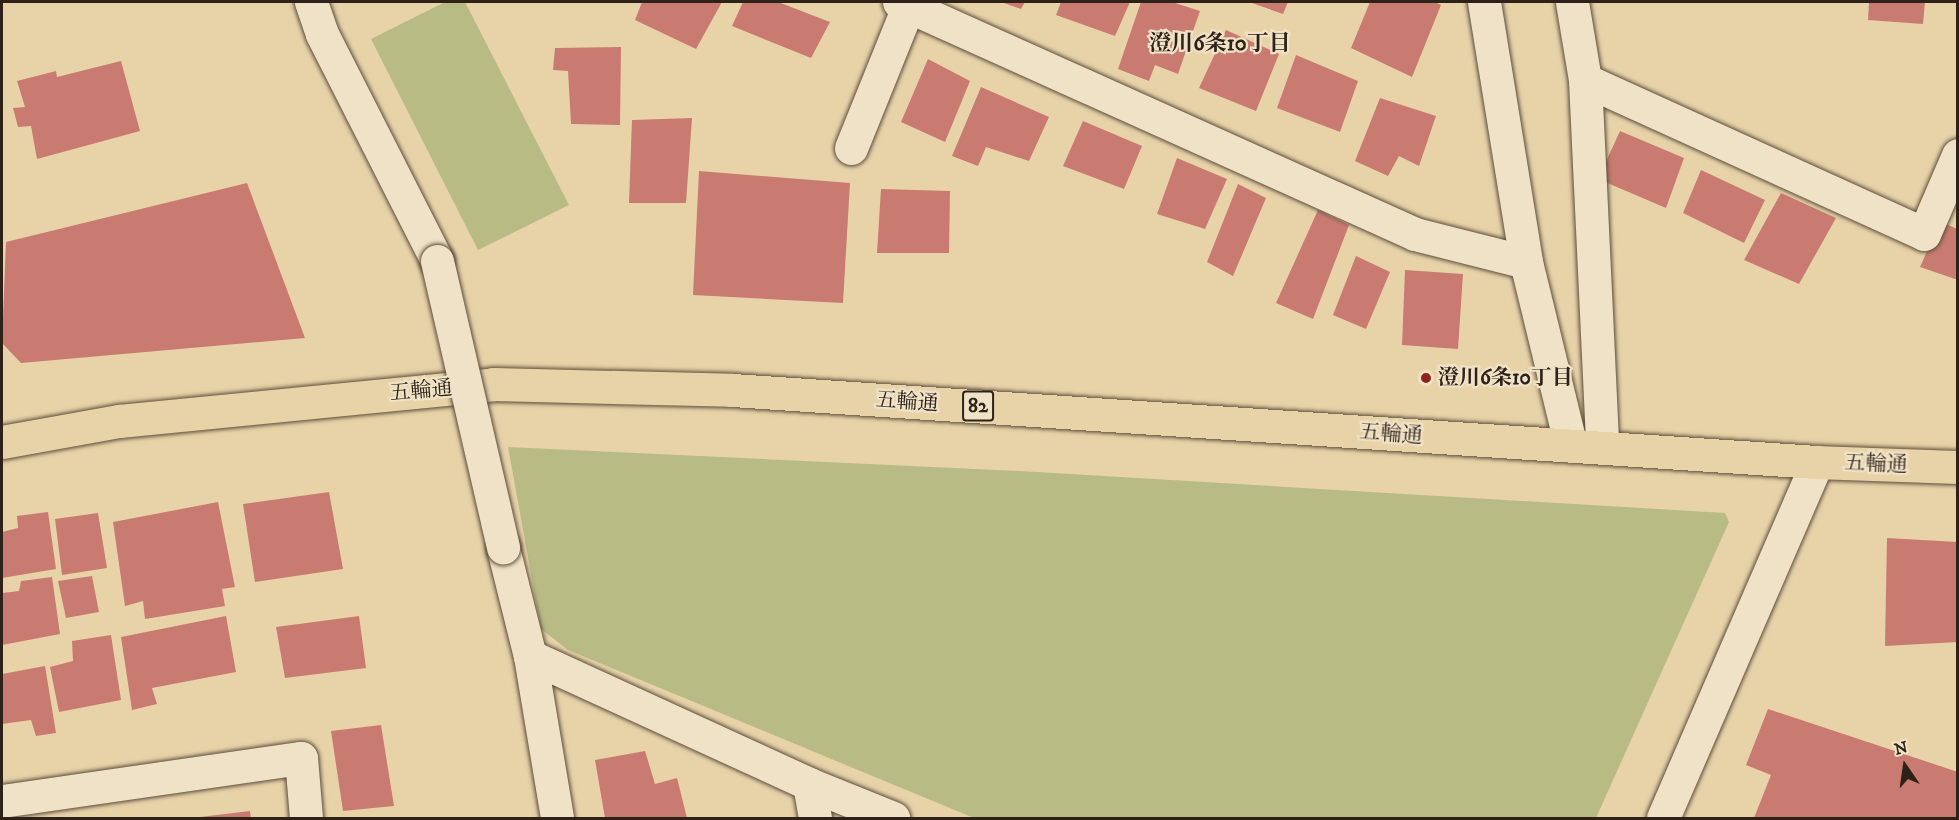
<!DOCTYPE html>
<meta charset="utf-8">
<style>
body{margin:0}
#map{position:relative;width:1959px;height:820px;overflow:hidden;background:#e8d3a9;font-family:"IM FELL DW Pica","Noto Serif JP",serif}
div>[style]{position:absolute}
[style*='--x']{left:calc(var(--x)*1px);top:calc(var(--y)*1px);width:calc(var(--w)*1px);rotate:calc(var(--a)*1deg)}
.green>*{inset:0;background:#b9bb85}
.building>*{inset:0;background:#c97b71}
.roads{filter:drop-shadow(0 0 2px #5c4e3c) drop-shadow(0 0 2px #5c4e3c)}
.minor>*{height:33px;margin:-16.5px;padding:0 16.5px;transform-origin:16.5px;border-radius:16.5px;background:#f0e2c7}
.primary>*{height:33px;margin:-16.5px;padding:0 16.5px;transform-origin:16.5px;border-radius:16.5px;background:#e8d3a9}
.bridges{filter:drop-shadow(0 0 2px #5c4e3c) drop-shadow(0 0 2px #5c4e3c)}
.minor-bridge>*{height:33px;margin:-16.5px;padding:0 16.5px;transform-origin:16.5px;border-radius:16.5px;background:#f0e2c7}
.dots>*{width:16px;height:16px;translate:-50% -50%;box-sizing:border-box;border:3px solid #f0e2c7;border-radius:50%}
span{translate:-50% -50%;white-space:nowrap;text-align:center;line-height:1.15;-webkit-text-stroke:4.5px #f0e2c7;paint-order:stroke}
.shield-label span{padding:2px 4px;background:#f0e2c7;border:2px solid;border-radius:4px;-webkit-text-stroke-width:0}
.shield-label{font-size:20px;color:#2e2218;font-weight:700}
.poi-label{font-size:21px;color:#2e2218;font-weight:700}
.left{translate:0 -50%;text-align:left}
.street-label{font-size:21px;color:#2e2218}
.neighbourhood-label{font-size:22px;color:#2e2218;font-weight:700}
.frame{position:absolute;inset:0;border:3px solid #2e2218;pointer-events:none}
.north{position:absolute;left:1875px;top:736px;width:60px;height:60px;-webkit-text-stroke:4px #f0e2c7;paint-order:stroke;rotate:347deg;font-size:16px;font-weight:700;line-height:24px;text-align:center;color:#2e2218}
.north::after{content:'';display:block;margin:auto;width:21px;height:27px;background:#2e2218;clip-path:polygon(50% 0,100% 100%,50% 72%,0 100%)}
</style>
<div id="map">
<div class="green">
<i style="clip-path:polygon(445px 2px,465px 2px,569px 205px,478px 250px,371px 39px)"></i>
<i style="clip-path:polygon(508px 447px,1020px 471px,1725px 513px,1729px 522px,1596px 818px,974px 818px,568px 650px,541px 629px)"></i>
</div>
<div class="building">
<i style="clip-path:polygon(642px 2px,722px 2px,696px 49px,635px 20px)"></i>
<i style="clip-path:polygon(743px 2px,778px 2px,830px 22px,811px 58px,732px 26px)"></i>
<i style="clip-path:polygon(1001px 2px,1025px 2px,1021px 9px)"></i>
<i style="clip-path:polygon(1061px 2px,1130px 2px,1115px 36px,1056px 15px)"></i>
<i style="clip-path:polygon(1141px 2px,1172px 2px,1200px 11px,1178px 74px,1155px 65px,1149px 81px,1118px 69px)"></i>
<i style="clip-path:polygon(1249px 2px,1288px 2px,1283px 14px)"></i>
<i style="clip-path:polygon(1370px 2px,1435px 2px,1441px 5px,1412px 77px,1351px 48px)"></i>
<i style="clip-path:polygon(1869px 2px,1925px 2px,1923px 24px,1868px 20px)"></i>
<i style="clip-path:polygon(1226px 30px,1279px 54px,1256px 111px,1199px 88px)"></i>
<i style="clip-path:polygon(621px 47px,620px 125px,571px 124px,568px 71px,553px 70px,555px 48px)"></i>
<i style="clip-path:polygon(1296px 55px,1358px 81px,1340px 132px,1277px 108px)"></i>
<i style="clip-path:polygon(928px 59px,970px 81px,945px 142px,901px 122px)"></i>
<i style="clip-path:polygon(121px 61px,140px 131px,37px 159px,31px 126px,18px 127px,13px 108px,25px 107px,17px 81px,56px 71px,57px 77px)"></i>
<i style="clip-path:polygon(981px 87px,1049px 117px,1029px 161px,986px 147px,978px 166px,952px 156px)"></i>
<i style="clip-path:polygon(1380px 98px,1436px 116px,1419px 166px,1399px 156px,1388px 176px,1355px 161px)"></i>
<i style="clip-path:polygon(692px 118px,686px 203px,629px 203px,632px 120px)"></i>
<i style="clip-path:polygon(1083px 121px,1142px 146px,1124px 189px,1063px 166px)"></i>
<i style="clip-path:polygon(1620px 131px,1684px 158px,1666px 208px,1598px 179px)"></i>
<i style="clip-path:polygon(1177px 158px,1227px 179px,1205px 229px,1157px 214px)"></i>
<i style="clip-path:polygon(1701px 170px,1765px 200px,1744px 243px,1683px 213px)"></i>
<i style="clip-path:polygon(699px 171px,850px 183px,843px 303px,693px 295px)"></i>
<i style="clip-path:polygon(247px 183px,305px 338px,21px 363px,2px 343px,6px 242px)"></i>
<i style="clip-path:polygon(1238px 184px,1266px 198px,1233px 276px,1207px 262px)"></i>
<i style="clip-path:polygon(881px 189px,950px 191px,949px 253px,877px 253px)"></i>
<i style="clip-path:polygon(1781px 193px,1836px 218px,1799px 284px,1744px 260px)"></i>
<i style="clip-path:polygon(1318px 210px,1349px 225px,1313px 319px,1276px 303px)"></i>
<i style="clip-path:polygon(1940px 222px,1958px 229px,1958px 280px,1920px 267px)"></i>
<i style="clip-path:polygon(1356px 256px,1390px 272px,1366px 329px,1333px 315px)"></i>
<i style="clip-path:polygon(1405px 270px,1463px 274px,1458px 349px,1402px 345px)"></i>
<i style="clip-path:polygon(329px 492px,343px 569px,255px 582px,243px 504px)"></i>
<i style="clip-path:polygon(218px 502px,235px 587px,222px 589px,225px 606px,145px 619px,143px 601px,125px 606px,113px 522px)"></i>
<i style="clip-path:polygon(48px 512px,56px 569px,2px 578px,2px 532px,18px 528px,17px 516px)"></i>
<i style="clip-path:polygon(98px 513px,107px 568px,62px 575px,55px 519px)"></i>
<i style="clip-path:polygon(1887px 538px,1958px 542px,1958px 642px,1885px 646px)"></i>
<i style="clip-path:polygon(92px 576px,99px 612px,66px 618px,58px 581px)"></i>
<i style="clip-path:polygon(52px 577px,60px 634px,2px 645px,2px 593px,19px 591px,21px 581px)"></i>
<i style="clip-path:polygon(226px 616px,236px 672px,152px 688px,157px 704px,132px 710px,121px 637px)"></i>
<i style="clip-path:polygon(359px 616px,366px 668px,285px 678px,276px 627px)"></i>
<i style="clip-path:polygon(111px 635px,121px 700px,59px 712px,50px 667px,73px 661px,72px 641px)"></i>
<i style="clip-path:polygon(45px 666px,56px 733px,36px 736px,31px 720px,2px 724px,2px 674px)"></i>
<i style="clip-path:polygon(1768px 709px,1958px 772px,1958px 818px,1754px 818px,1771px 775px,1746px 765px)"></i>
<i style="clip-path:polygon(381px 725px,394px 806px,343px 811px,331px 731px)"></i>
<i style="clip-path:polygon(645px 751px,655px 784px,677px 778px,687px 818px,605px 818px,595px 760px)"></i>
<i style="clip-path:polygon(250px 811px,251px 818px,200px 818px,200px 817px)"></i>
</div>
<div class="roads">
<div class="minor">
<i style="--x:311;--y:2;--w:34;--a:71"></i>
<i style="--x:322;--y:34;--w:254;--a:63.1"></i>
<i style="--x:899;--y:2;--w:566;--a:24.21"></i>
<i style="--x:1415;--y:234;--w:114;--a:14.2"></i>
<i style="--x:1526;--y:262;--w:189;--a:76.3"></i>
<i style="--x:1484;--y:2;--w:263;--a:80.8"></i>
<i style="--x:1572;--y:2;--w:79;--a:80.5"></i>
<i style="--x:1585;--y:80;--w:366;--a:87.3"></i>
<i style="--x:1585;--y:80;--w:372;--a:24.4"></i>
<i style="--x:1924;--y:234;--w:86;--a:-66.7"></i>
<i style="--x:851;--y:148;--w:157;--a:-68"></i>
<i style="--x:503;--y:548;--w:111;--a:76"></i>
<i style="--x:530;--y:656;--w:164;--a:80.5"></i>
<i style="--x:530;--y:656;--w:307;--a:24.6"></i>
<i style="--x:809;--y:784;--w:91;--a:22"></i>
<i style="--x:809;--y:784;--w:35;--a:80"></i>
<i style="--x:2;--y:801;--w:302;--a:-8.2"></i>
<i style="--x:301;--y:758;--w:60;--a:85.2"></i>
<i style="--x:1663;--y:818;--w:388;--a:-66.6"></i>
</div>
<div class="primary">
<i style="--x:2;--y:442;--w:119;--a:-10.2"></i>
<i style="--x:119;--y:421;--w:376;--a:-5.6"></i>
<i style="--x:493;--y:384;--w:239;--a:1.4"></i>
<i style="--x:732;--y:390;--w:1087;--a:3.8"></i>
<i style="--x:1817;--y:462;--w:141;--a:2"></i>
</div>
</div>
<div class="bridges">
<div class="minor-bridge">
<i style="--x:437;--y:261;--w:294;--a:77"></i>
</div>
</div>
<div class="dots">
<i style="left:1426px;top:378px;background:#8f2418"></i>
</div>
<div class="shield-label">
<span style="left:978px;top:406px">82</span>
</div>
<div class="poi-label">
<span class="left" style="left:1438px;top:378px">澄川6条10丁目</span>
</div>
<div class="street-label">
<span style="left:421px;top:391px;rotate:-5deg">五輪通</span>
<span style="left:907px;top:402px;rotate:4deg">五輪通</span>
<span style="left:1391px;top:434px;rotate:4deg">五輪通</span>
<span style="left:1876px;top:464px;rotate:2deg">五輪通</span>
</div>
<div class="neighbourhood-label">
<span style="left:1220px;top:44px">澄川6条10丁目</span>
</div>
<div class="frame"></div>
<div class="north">N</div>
</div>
